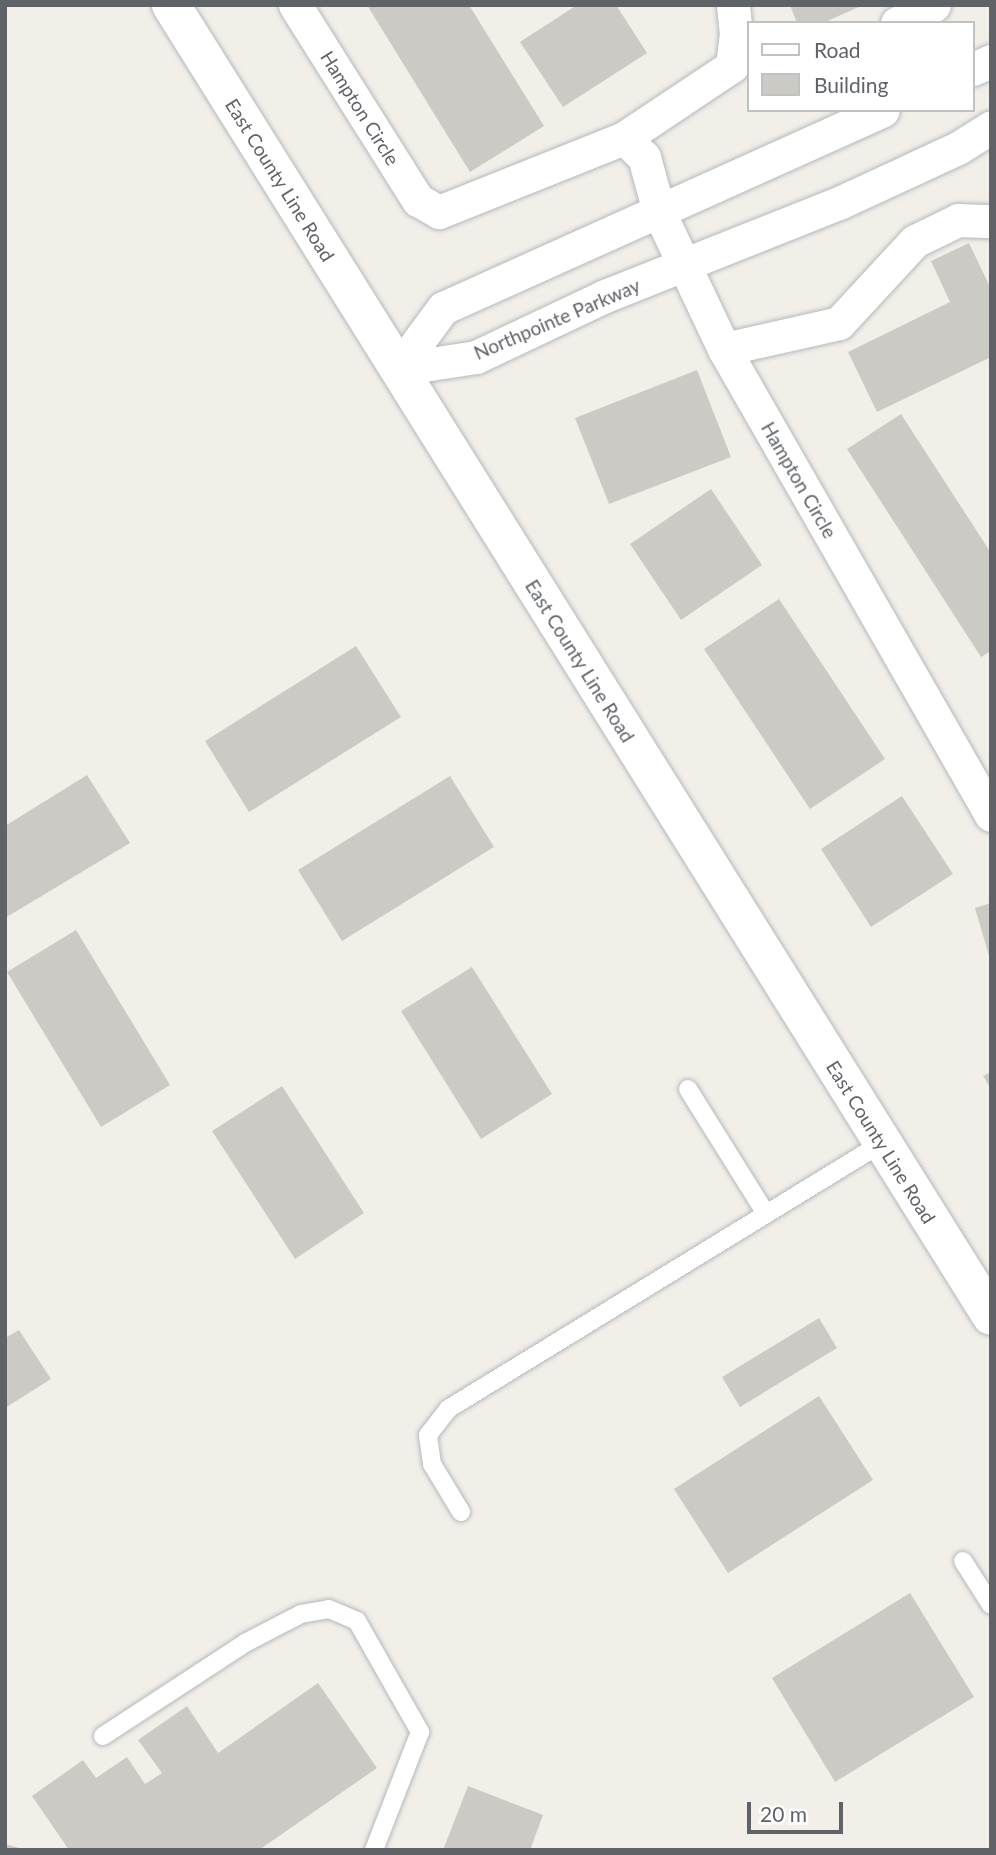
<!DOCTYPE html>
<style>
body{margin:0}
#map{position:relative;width:996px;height:1855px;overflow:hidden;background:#f1efe8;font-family:Lato,sans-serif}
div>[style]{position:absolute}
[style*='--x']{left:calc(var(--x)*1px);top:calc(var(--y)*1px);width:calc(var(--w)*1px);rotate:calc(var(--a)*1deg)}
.building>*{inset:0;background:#cccac5}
.roads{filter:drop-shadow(0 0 2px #b5b8bc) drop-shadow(0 0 2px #b5b8bc)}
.service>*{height:18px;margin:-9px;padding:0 9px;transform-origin:9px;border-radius:9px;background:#fff}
.minor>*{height:33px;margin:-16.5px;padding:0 16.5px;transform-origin:16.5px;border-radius:16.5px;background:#fff}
.secondary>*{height:38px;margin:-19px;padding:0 19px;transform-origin:19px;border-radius:19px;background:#fff}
span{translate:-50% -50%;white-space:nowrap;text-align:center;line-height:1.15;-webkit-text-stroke:6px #fff;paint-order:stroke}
.street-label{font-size:19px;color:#5f6368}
.frame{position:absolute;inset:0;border:7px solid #5f6368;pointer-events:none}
.legend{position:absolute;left:747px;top:21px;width:228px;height:91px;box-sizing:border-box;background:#fff;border:2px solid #bfc1c3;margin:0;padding:9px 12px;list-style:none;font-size:21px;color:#5f6368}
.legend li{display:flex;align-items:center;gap:14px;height:35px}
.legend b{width:35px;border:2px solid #bfc1c3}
.scale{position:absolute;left:747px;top:1802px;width:96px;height:32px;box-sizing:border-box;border:4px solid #5f6368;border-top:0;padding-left:9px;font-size:21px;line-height:24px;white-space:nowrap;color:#5f6368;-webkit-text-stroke:5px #fff;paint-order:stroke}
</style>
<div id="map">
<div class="building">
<i style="clip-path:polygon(367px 5px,469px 5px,544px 126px,470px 172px)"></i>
<i style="clip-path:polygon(577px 5px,616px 5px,647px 53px,563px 107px,520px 42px)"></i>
<i style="clip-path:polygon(790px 5px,863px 5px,823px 23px,797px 23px)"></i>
<i style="clip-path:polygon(969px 243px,991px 289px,991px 357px,877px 412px,848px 352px,950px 302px,931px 261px)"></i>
<i style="clip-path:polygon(697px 370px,731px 457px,609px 504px,575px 418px)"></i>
<i style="clip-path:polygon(901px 414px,991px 553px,991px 651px,981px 657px,847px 449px)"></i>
<i style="clip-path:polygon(711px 489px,762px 565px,681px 620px,630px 544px)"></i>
<i style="clip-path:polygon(779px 599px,885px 759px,810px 809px,704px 649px)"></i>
<i style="clip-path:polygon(356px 646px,401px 717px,249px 812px,205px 741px)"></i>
<i style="clip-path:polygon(87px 775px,130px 843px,5px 918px,5px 826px)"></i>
<i style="clip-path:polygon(450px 776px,494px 847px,342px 941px,298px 870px)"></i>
<i style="clip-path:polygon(902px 796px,953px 874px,871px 927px,821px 849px)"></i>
<i style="clip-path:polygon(991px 903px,991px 959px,990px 959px,975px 908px)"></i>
<i style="clip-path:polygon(76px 930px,170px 1085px,101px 1127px,7px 972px)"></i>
<i style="clip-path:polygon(472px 967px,552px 1094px,481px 1139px,401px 1011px)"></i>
<i style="clip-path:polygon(991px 1072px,991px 1089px,983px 1076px)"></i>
<i style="clip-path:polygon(282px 1086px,364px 1213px,295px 1259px,212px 1131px)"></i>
<i style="clip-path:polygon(819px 1318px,837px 1348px,740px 1407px,722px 1377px)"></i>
<i style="clip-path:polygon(19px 1330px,51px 1379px,5px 1408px,5px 1338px)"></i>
<i style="clip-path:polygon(819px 1396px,873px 1480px,728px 1573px,674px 1489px)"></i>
<i style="clip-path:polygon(910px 1593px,974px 1697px,835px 1782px,772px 1678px)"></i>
<i style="clip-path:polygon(318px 1683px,377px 1768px,259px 1850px,69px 1850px,32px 1796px,83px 1760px,96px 1778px,127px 1757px,145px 1784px,162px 1773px,138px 1740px,187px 1706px,218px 1753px)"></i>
<i style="clip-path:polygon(468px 1786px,543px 1815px,530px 1850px,443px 1850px)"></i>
<i style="clip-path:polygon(5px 1844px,23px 1849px,23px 1850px,5px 1850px)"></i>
</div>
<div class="roads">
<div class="service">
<i style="--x:688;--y:1089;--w:147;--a:58"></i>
<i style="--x:461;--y:1512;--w:56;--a:-121.1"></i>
<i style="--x:432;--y:1464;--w:29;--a:-98"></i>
<i style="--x:428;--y:1435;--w:33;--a:-52"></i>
<i style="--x:448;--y:1409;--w:509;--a:-31.5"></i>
<i style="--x:963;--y:1561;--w:52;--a:57.5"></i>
<i style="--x:103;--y:1736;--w:170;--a:-33.2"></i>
<i style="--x:245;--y:1643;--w:63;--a:-27.4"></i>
<i style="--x:301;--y:1614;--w:28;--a:-10"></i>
<i style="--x:329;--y:1609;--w:30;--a:23"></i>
<i style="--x:357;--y:1621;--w:128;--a:60.4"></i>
<i style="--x:420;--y:1732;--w:127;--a:111.3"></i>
</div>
<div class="minor">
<i style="--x:295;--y:5;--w:231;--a:57.8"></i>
<i style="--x:418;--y:200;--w:24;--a:30"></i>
<i style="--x:439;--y:212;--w:199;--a:-21.8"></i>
<i style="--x:624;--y:138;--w:130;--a:-33.7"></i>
<i style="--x:732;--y:66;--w:32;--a:-83"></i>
<i style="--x:736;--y:34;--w:29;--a:-96"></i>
<i style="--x:897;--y:23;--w:41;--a:-25.9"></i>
<i style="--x:973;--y:69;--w:20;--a:-24"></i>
<i style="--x:624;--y:138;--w:28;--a:44"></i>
<i style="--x:644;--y:157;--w:57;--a:74.7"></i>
<i style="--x:659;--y:212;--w:152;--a:64.6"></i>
<i style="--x:724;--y:349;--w:537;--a:60.19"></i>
<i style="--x:724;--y:349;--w:118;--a:-12.7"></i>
<i style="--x:839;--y:323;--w:112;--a:-47.2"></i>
<i style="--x:915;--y:241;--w:48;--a:-26"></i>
<i style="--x:958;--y:220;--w:33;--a:2"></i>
<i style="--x:398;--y:369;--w:79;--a:-8.7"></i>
<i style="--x:476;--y:357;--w:143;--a:-25.3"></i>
<i style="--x:605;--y:296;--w:252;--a:-21.7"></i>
<i style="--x:839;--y:203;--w:131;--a:-24.8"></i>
<i style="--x:958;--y:148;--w:39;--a:-32"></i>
<i style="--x:398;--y:369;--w:76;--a:-53.6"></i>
<i style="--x:443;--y:308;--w:482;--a:-24.2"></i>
</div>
<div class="secondary">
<i style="--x:171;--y:5;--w:1546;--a:57.97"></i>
</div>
</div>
<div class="street-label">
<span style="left:360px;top:108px;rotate:58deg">Hampton Circle</span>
<span style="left:280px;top:180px;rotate:58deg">East County Line Road</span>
<span style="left:557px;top:319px;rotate:-23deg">Northpointe Parkway</span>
<span style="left:799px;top:480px;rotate:60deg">Hampton Circle</span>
<span style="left:580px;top:661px;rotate:58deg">East County Line Road</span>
<span style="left:881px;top:1142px;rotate:58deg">East County Line Road</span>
</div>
<div class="frame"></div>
<ul class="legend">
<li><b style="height:9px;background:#fff"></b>Road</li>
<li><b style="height:19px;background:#cccac5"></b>Building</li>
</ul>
<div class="scale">20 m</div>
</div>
